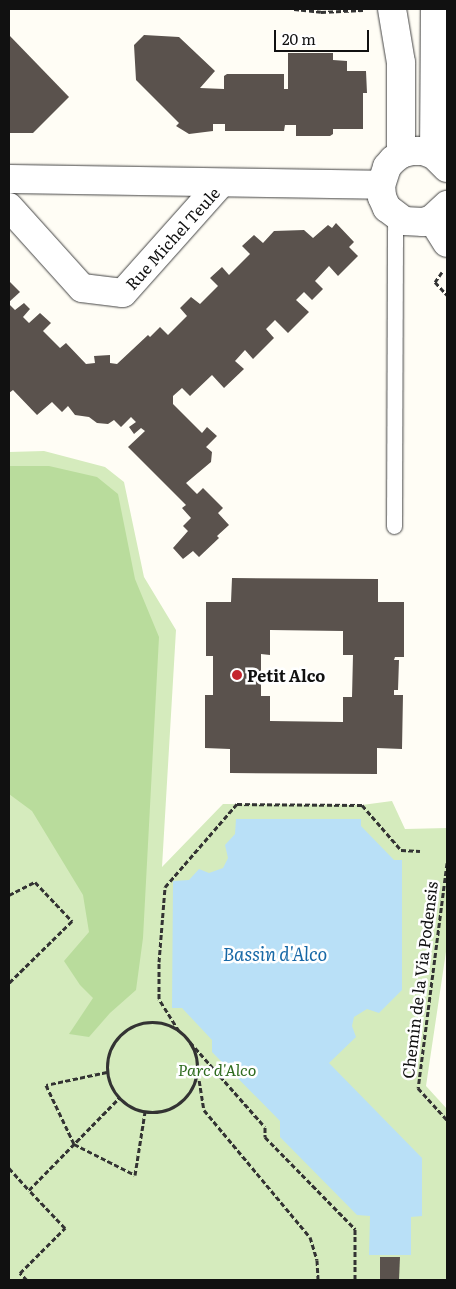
<!DOCTYPE html>
<style>
body{margin:0}
#map{position:relative;width:456px;height:1289px;overflow:hidden;background:#fffdf5;font-family:Literata,serif}
div>[style]{position:absolute}
[style*='--x']{left:calc(var(--x)*1px);top:calc(var(--y)*1px);width:calc(var(--w)*1px);rotate:calc(var(--a)*1deg)}
.green>*{inset:0;background:#d5ebbd}
.forest>*{inset:0;background:#b9dc9c}
.water>*{inset:0;background:#b9e0f7}
.building>*{inset:0;background:#5a524d}
.path>*{height:3px;margin-top:-1.5px;transform-origin:0;background:repeating-linear-gradient(90deg,#333 0 5px,transparent 0 7.5px)}
.path>.ring{margin:-1.5px;padding:0;box-sizing:content-box;background:none;border:3px solid #333;border-radius:50%}
.roads{filter:drop-shadow(0 0 1px #444) drop-shadow(0 0 1px #444)}
.lane>*{height:15px;margin:-7.5px;padding:0 7.5px;transform-origin:7.5px;border-radius:7.5px;background:#fff}
.street>*{height:28px;margin:-14px;padding:0 14px;transform-origin:14px;border-radius:14px;background:#fff}
.dots>*{width:14px;height:14px;translate:-50% -50%;box-sizing:border-box;border:2px solid #fff;border-radius:50%}
span{translate:-50% -50%;white-space:nowrap;text-align:center;line-height:1.15;-webkit-text-stroke:5px #fff;paint-order:stroke}
.street-label{font-size:16px;color:#111}
.poi-label{font-size:16px;color:#111;font-weight:700}
.left{translate:0 -50%;text-align:left}
.park-label{font-size:16px;color:#2f6b1f;font-style:italic}
.water-label{font-size:18px;color:#1768a6;font-style:italic}
.frame{position:absolute;inset:0;border:10px solid #111;pointer-events:none}
.scale{position:absolute;left:274px;top:30px;width:95px;height:22px;box-sizing:border-box;border:2px solid #111;border-top:0;padding-left:6px;font-size:15px;line-height:18px;white-space:nowrap;color:#111;-webkit-text-stroke:4px #fff;paint-order:stroke}
</style>
<div id="map">
<div class="green">
<i style="clip-path:polygon(44px 451px,105px 467px,124px 482px,144px 577px,176px 630px,162px 867px,223px 804px,362px 805px,392px 801px,405px 829px,447px 828px,447px 945px,426px 1086px,447px 1109px,446px 1280px,9px 1280px,9px 452px)"></i>
</div>
<div class="forest">
<i style="clip-path:polygon(9px 466px,49px 466px,97px 477px,118px 494px,135px 579px,159px 637px,143px 938px,136px 990px,110px 1013px,89px 1037px,69px 1034px,93px 998px,80px 985px,64px 961px,89px 932px,83px 895px,32px 811px,9px 794px)"></i>
</div>
<div class="water">
<i style="clip-path:polygon(236px 819px,361px 819px,361px 826px,394px 860px,402px 860px,402px 990px,379px 1013px,367px 1009px,354px 1017px,352px 1026px,356px 1037px,329px 1063px,422px 1158px,422px 1216px,411px 1217px,411px 1255px,369px 1255px,370px 1216px,357px 1215px,280px 1137px,280px 1121px,212px 1052px,212px 1040px,182px 1008px,172px 1008px,173px 881px,189px 880px,199px 869px,209px 873px,223px 868px,228px 858px,225px 845px,235px 834px)"></i>
</div>
<div class="building">
<i style="clip-path:polygon(9px 35px,69px 97px,33px 133px,9px 133px)"></i>
<i style="clip-path:polygon(144px 35px,179px 37px,215px 71px,200px 88px,224px 89px,224px 76px,227px 74px,284px 74px,284px 89px,288px 89px,288px 53px,333px 53px,333px 60px,347px 61px,347px 71px,366px 71px,367px 93px,363px 93px,363px 129px,333px 129px,333px 134px,330px 136px,296px 136px,296px 125px,285px 125px,284px 131px,225px 131px,225px 124px,213px 124px,213px 131px,189px 134px,176px 126px,179px 123px,136px 80px,134px 45px)"></i>
<i style="clip-path:polygon(336px 223px,354px 242px,349px 247px,358px 256px,338px 276px,329px 266px,315px 281px,323px 289px,312px 300px,304px 292px,296px 300px,309px 312px,288px 333px,275px 320px,266px 329px,274px 338px,253px 359px,245px 350px,235px 361px,244px 369px,224px 388px,212px 375px,190px 396px,182px 388px,173px 396px,173px 404px,202px 433px,207px 427px,217px 436px,206px 447px,212px 452px,211px 462px,186px 483px,197px 494px,203px 488px,223px 508px,218px 513px,229px 525px,217px 536px,219px 538px,199px 557px,193px 551px,183px 559px,173px 548px,188px 531px,183px 526px,191px 518px,182px 508px,186px 505px,128px 447px,145px 431px,141px 428px,134px 434px,129px 427px,136px 422px,131px 417px,121px 427px,114px 420px,108px 424px,97px 423px,89px 417px,75px 415px,68px 406px,62px 412px,52px 402px,37px 415px,13px 390px,9px 393px,9px 304px,15px 310px,24px 303px,30px 309px,23px 317px,29px 323px,40px 313px,51px 323px,43px 331px,60px 348px,66px 343px,86px 364px,95px 363px,94px 356px,110px 355px,110px 363px,117px 364px,148px 335px,150px 337px,160px 327px,168px 335px,187px 316px,180px 308px,191px 297px,200px 304px,218px 286px,210px 278px,222px 267px,229px 275px,250px 254px,242px 246px,254px 235px,263px 243px,274px 231px,304px 230px,313px 238px,328px 225px,332px 228px)"></i>
<i style="clip-path:polygon(9px 281px,20px 292px,9px 302px)"></i>
<i style="clip-path:polygon(evenodd,232px 578px,378px 579px,378px 602px,404px 602px,404px 657px,395px 657px,394px 660px,399px 660px,398px 690px,394px 690px,394px 695px,403px 695px,402px 749px,377px 748px,377px 774px,230px 773px,230px 749px,205px 748px,205px 695px,213px 695px,213px 656px,206px 656px,206px 602px,231px 602px,232px 578px,270px 630px,343px 631px,343px 655px,353px 655px,352px 697px,343px 697px,343px 722px,270px 721px,270px 696px,261px 696px,261px 654px,270px 655px,270px 630px)"></i>
<i style="clip-path:polygon(380px 1257px,400px 1257px,399px 1280px,380px 1280px)"></i>
</div>
<div class="path">
<i style="--x:294;--y:9;--w:27;--a:6"></i>
<i style="--x:321;--y:12;--w:42;--a:-2.7"></i>
<i style="--x:442;--y:272;--w:12;--a:125"></i>
<i style="--x:435;--y:282;--w:18;--a:47"></i>
<i style="--x:447;--y:863;--w:227;--a:97.3"></i>
<i style="--x:418;--y:1088;--w:43;--a:47.8"></i>
<i style="--x:9;--y:895;--w:29;--a:-27"></i>
<i style="--x:35;--y:882;--w:54;--a:46.5"></i>
<i style="--x:72;--y:921;--w:88;--a:135.5"></i>
<i class="ring" style="left:107px;top:1022px;width:87px;height:87px"></i>
<i style="--x:179;--y:1031;--w:38;--a:-122"></i>
<i style="--x:159;--y:999;--w:37;--a:-90"></i>
<i style="--x:159;--y:962;--w:75;--a:-85.4"></i>
<i style="--x:165;--y:887;--w:110;--a:-49.1"></i>
<i style="--x:237;--y:804;--w:125;--a:0.5"></i>
<i style="--x:362;--y:805;--w:60;--a:49.1"></i>
<i style="--x:401;--y:850;--w:19;--a:3"></i>
<i style="--x:190;--y:1042;--w:113;--a:48.6"></i>
<i style="--x:265;--y:1127;--w:10;--a:90"></i>
<i style="--x:265;--y:1137;--w:129;--a:45.6"></i>
<i style="--x:355;--y:1229;--w:51;--a:90"></i>
<i style="--x:107;--y:1072;--w:62;--a:168"></i>
<i style="--x:46;--y:1085;--w:65;--a:64.6"></i>
<i style="--x:74;--y:1144;--w:68;--a:26.9"></i>
<i style="--x:135;--y:1175;--w:64;--a:-81"></i>
<i style="--x:198;--y:1073;--w:37;--a:81"></i>
<i style="--x:204;--y:1110;--w:165;--a:50.2"></i>
<i style="--x:310;--y:1237;--w:24;--a:73"></i>
<i style="--x:317;--y:1260;--w:20;--a:87"></i>
<i style="--x:9;--y:1168;--w:30;--a:48"></i>
<i style="--x:27;--y:1280;--w:10;--a:-135"></i>
<i style="--x:20;--y:1273;--w:64;--a:-45"></i>
<i style="--x:65;--y:1228;--w:52;--a:-133.5"></i>
<i style="--x:29;--y:1190;--w:129;--a:-45.6"></i>
</div>
<div class="roads">
<div class="lane">
<i style="--x:394;--y:526;--w:310;--a:-89.8"></i>
</div>
<div class="street">
<i style="--x:392;--y:9;--w:55;--a:80.5"></i>
<i style="--x:401;--y:63;--w:91;--a:90"></i>
<i style="--x:434;--y:155;--w:146;--a:-89.6"></i>
<i style="--x:447;--y:168;--w:18;--a:-135"></i>
<i style="--x:434;--y:155;--w:12;--a:-160"></i>
<i style="--x:423;--y:151;--w:11;--a:180"></i>
<i style="--x:412;--y:151;--w:11;--a:165"></i>
<i style="--x:401;--y:154;--w:10;--a:143"></i>
<i style="--x:393;--y:160;--w:9;--a:131"></i>
<i style="--x:387;--y:167;--w:19;--a:108"></i>
<i style="--x:381;--y:185;--w:12;--a:85"></i>
<i style="--x:382;--y:197;--w:12;--a:66"></i>
<i style="--x:387;--y:208;--w:21;--a:37"></i>
<i style="--x:404;--y:221;--w:19;--a:3"></i>
<i style="--x:423;--y:222;--w:9;--a:-18"></i>
<i style="--x:432;--y:219;--w:21;--a:-43"></i>
<i style="--x:9;--y:179;--w:372;--a:0.9"></i>
<i style="--x:9;--y:207;--w:109;--a:48"></i>
<i style="--x:82;--y:288;--w:41;--a:7"></i>
<i style="--x:123;--y:293;--w:147;--a:-48.3"></i>
<i style="--x:432;--y:219;--w:28;--a:58"></i>
</div>
</div>
<div class="dots">
<i style="left:237px;top:675px;background:#c4262e"></i>
</div>
<div class="street-label">
<span style="left:172px;top:238px;rotate:-48deg">Rue Michel Teule</span>
<span style="left:419px;top:980px;rotate:-83deg">Chemin de la Via Podensis</span>
</div>
<div class="poi-label">
<span class="left" style="left:247px;top:675px">Petit Alco</span>
</div>
<div class="park-label">
<span style="left:217px;top:1069px">Parc d'Alco</span>
</div>
<div class="water-label">
<span style="left:275px;top:954px">Bassin d'Alco</span>
</div>
<div class="frame"></div>
<div class="scale">20 m</div>
</div>
